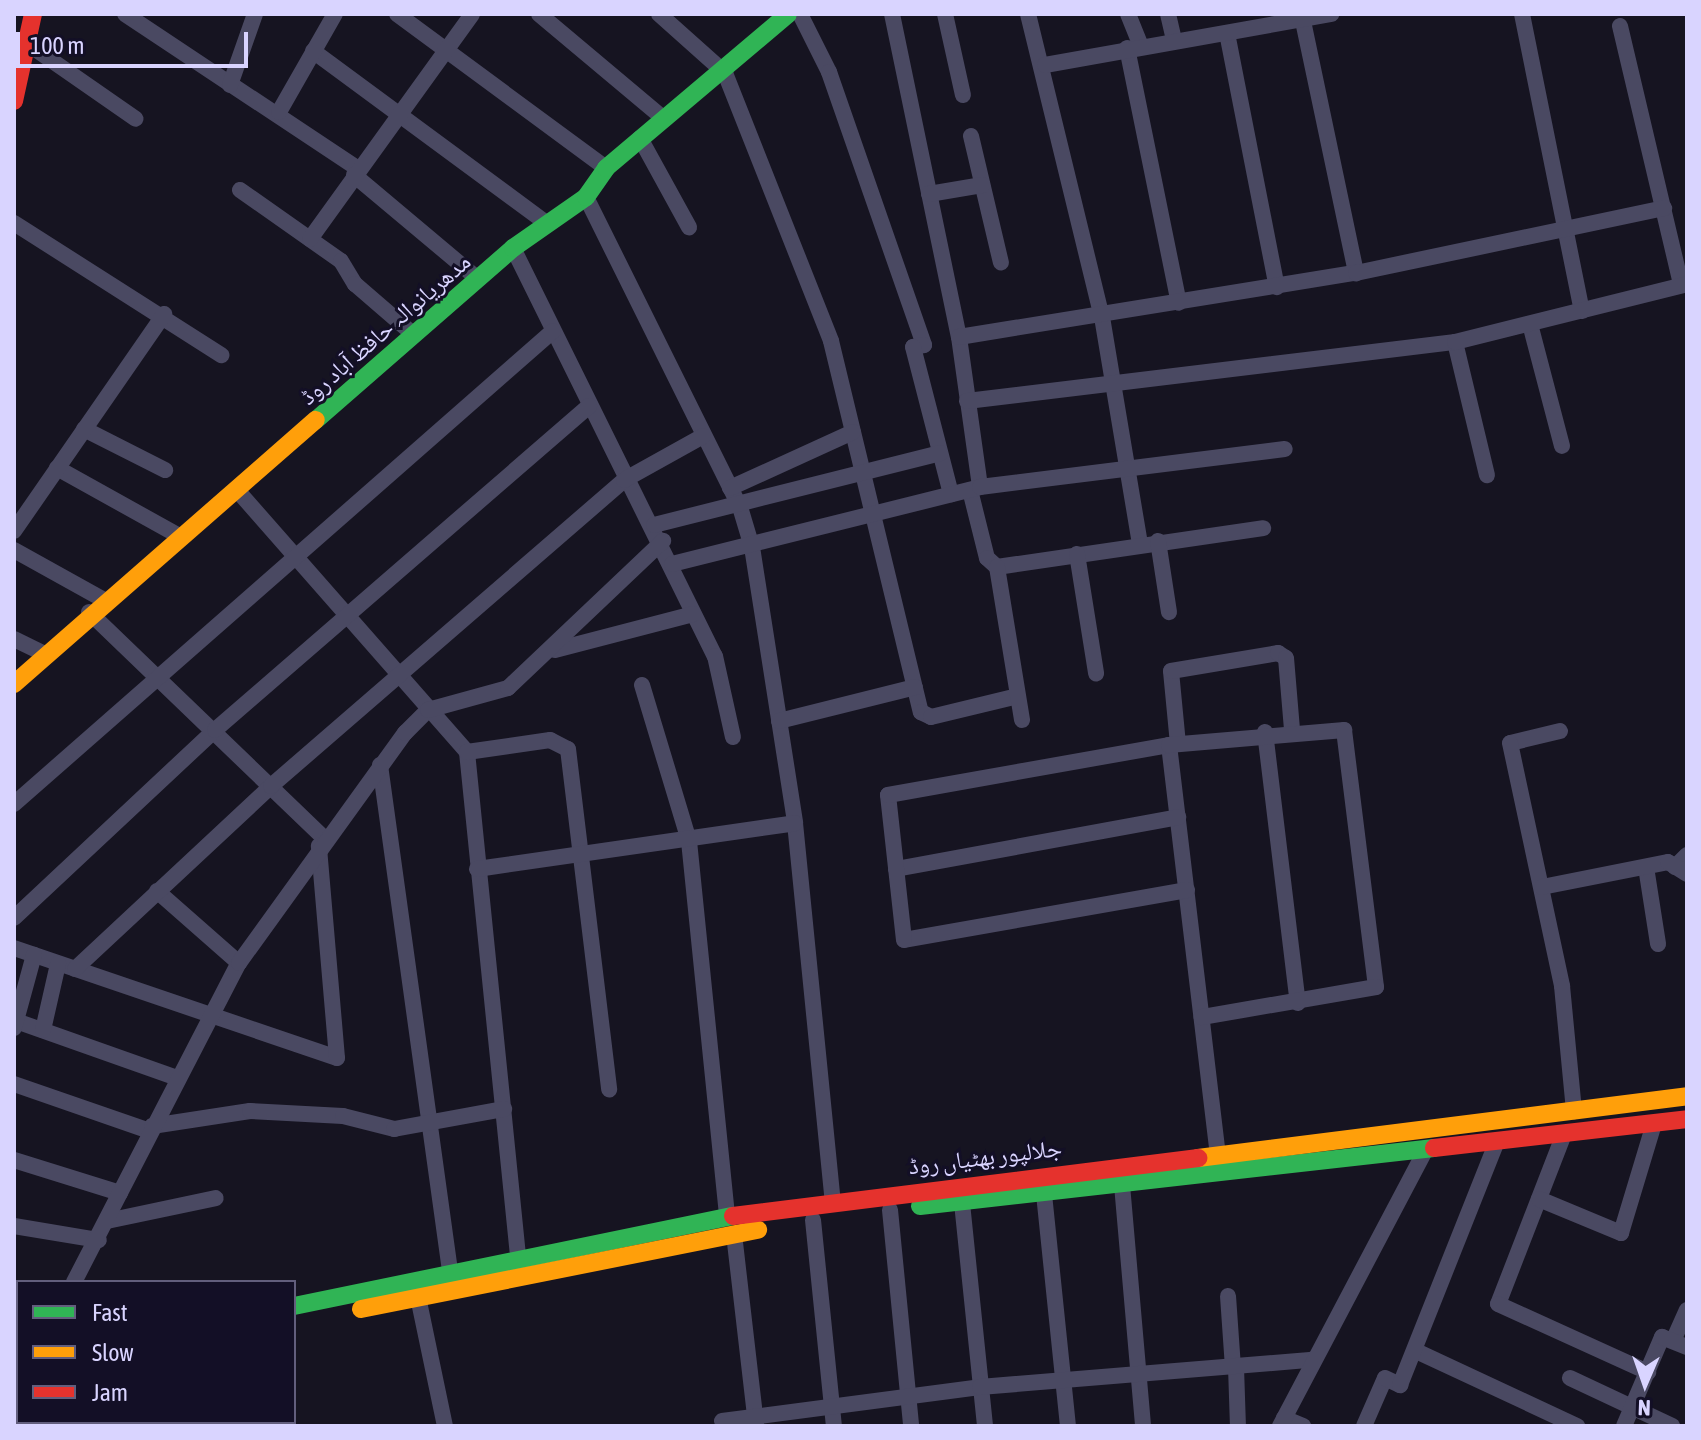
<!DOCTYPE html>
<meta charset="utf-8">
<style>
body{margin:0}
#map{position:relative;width:1701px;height:1440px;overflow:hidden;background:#161421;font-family:"Asap Condensed","Noto Naskh Arabic",sans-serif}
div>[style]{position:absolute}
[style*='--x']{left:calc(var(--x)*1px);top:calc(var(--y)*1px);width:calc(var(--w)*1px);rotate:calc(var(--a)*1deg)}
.street>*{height:16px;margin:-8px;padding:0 8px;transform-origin:8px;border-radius:8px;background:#4a4962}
.fast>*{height:18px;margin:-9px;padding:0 9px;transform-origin:9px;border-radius:9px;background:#30b455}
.slow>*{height:18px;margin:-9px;padding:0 9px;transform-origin:9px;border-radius:9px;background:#ff9f0a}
.jam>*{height:18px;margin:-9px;padding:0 9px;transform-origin:9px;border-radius:9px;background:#e5322d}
span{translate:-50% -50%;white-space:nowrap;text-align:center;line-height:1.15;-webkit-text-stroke:6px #130f26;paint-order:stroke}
.street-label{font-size:24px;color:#d9d4ff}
.frame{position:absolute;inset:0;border:16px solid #d9d4ff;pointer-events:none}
.legend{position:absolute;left:16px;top:1280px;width:280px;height:144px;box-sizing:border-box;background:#130f26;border:2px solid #625e7d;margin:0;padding:10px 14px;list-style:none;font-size:24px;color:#d9d4ff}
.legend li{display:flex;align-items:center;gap:16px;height:40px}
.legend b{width:40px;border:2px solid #625e7d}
.north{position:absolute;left:1605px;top:1344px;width:80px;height:80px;-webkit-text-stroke:6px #130f26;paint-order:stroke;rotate:182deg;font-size:22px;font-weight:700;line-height:32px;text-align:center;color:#d9d4ff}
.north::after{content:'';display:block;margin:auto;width:28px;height:36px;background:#d9d4ff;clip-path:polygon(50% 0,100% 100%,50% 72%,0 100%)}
.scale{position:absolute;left:16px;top:32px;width:232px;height:36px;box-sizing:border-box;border:4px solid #d9d4ff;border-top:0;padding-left:10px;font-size:24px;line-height:28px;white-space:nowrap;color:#d9d4ff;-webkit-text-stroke:6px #130f26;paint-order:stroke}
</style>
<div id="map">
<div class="street">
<i style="--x:125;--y:14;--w:280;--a:33.6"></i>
<i style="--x:397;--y:14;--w:260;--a:36.4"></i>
<i style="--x:539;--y:14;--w:162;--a:40"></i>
<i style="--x:659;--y:14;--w:89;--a:41.8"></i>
<i style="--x:725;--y:73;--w:288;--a:68.4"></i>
<i style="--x:831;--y:341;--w:382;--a:76.4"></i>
<i style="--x:921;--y:712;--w:11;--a:27"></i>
<i style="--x:931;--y:717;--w:89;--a:-13.6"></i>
<i style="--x:800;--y:14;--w:65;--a:63.4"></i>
<i style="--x:829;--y:72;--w:289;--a:70.8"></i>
<i style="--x:924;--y:345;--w:11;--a:170"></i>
<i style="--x:913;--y:347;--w:152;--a:75.5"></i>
<i style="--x:892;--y:14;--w:330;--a:78.3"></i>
<i style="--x:959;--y:337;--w:151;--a:82"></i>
<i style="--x:945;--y:14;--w:83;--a:77.5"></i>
<i style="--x:1028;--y:14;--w:312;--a:76.3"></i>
<i style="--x:1102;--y:317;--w:229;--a:80.5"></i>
<i style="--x:1128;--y:14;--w:35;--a:68"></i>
<i style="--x:1168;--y:14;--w:28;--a:77"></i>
<i style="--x:1522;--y:14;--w:303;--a:78.6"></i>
<i style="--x:1303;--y:21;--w:258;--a:78.1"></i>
<i style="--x:1620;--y:26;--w:266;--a:76.7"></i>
<i style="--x:1227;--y:33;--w:259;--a:78.9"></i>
<i style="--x:28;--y:44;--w:131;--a:34.8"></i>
<i style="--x:1127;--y:48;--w:260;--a:78.5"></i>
<i style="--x:313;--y:51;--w:290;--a:36.4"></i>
<i style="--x:1045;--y:65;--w:291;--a:-10.1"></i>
<i style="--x:230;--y:85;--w:75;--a:-70.6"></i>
<i style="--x:279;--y:112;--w:113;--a:-60.3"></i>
<i style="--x:971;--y:136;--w:130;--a:76.7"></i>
<i style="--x:640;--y:138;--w:102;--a:61.2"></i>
<i style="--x:354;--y:175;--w:162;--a:40"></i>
<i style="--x:240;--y:190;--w:123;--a:35.1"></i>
<i style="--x:341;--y:261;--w:27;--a:59"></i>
<i style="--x:355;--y:284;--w:78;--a:40.8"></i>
<i style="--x:929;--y:194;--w:54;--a:-9.6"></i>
<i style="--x:586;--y:197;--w:346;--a:63.6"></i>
<i style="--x:740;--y:507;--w:42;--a:73.3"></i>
<i style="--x:752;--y:547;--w:279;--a:81.1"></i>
<i style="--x:795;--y:823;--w:380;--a:84.3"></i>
<i style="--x:14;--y:223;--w:246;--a:32.5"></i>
<i style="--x:310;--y:239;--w:277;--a:-54.2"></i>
<i style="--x:513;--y:248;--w:455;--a:63.7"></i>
<i style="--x:715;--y:656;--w:83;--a:77.5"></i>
<i style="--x:1530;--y:324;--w:126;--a:75.3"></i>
<i style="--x:959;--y:337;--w:402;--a:-9.2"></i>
<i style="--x:1356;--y:273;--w:315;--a:-11.9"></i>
<i style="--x:1455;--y:342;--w:137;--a:76.5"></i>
<i style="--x:967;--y:401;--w:492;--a:-6.9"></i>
<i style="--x:1455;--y:342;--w:239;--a:-14"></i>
<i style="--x:84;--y:429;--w:91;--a:26.8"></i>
<i style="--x:57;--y:468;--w:142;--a:29.1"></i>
<i style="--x:730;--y:488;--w:135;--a:-24.5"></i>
<i style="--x:237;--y:490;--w:349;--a:48.7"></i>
<i style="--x:467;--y:752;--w:507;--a:84.22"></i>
<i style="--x:970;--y:490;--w:70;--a:76"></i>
<i style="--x:987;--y:558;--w:13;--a:42"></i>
<i style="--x:997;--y:567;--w:269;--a:-8.3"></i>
<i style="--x:654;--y:525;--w:295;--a:-14.1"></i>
<i style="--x:14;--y:531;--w:264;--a:-55.3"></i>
<i style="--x:1158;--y:541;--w:72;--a:81.2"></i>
<i style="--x:14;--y:550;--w:103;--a:29.1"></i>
<i style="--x:1077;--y:554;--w:121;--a:80.9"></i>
<i style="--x:672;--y:564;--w:317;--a:-14"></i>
<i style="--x:980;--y:487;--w:307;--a:-7.1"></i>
<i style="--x:997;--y:567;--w:155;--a:80.7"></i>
<i style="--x:89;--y:612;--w:326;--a:43.9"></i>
<i style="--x:14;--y:639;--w:34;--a:26"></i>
<i style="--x:555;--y:650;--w:143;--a:-14.6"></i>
<i style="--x:642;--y:685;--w:163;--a:73.2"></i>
<i style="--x:689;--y:841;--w:378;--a:84.2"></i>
<i style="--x:779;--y:721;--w:140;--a:-14"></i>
<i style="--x:1560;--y:731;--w:51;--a:166.5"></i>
<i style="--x:1510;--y:743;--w:249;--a:77.9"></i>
<i style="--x:1562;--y:986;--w:126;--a:84.5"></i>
<i style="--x:1265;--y:732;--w:273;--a:83.1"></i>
<i style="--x:1178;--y:744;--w:73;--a:-95.5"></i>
<i style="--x:1171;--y:671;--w:109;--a:-9.5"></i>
<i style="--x:1278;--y:653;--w:9;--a:32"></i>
<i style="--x:1286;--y:658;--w:72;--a:85.2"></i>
<i style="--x:1169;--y:745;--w:413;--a:83.2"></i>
<i style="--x:467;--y:752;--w:84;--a:-8.2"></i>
<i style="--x:550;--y:740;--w:20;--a:27"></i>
<i style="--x:568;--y:749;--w:343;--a:83.1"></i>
<i style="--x:380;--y:765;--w:511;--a:82.12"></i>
<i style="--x:14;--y:804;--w:717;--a:-41.27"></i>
<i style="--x:1646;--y:867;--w:78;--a:81.1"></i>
<i style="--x:1675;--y:867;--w:17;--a:-45"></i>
<i style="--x:477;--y:869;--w:321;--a:-8.2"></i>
<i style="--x:896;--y:869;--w:287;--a:-10.4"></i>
<i style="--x:1542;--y:887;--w:128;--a:-11.2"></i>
<i style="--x:1668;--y:862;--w:22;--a:32"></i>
<i style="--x:1187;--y:890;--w:287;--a:170"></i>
<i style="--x:904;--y:940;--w:146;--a:-96.3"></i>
<i style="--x:888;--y:795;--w:285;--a:-10.1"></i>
<i style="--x:1169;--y:745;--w:176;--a:-4.9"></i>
<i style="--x:1344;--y:730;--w:259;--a:82.9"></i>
<i style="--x:1376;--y:987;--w:177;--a:170.2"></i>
<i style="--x:157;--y:891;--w:109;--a:41.3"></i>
<i style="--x:14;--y:918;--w:275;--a:-43.1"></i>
<i style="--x:215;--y:730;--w:495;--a:-40.9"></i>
<i style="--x:14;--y:948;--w:341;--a:18.8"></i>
<i style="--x:337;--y:1058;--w:213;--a:-94.9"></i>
<i style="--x:75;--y:969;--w:268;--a:-43"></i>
<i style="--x:271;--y:786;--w:467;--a:-40.9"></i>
<i style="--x:624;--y:480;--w:90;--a:-29.1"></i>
<i style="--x:16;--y:1021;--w:171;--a:19.5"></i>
<i style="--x:14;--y:1028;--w:76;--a:-74.7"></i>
<i style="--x:43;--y:1030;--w:68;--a:-77.2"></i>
<i style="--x:14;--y:1084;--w:144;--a:19.1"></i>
<i style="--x:152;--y:1126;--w:99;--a:-8.7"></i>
<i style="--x:250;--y:1111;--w:93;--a:3.1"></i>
<i style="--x:343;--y:1116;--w:53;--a:14.3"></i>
<i style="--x:394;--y:1129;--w:112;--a:-10.3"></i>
<i style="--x:1564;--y:1134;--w:182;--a:111.2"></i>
<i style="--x:1498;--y:1304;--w:165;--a:24.4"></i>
<i style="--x:14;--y:1160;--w:111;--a:17.3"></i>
<i style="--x:1122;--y:1185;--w:242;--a:85"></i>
<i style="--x:1044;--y:1194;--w:233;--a:84.1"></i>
<i style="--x:1539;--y:1199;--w:89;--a:22.5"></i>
<i style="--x:1621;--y:1233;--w:114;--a:-73.2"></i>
<i style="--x:962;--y:1203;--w:224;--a:84.1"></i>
<i style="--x:890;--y:1210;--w:217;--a:84.4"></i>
<i style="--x:813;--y:1220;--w:207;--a:84.2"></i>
<i style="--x:107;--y:1221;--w:111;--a:-11.9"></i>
<i style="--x:14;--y:1226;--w:86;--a:9.4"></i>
<i style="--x:734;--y:1234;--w:191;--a:83.4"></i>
<i style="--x:74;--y:1282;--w:359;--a:-62.7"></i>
<i style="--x:239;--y:963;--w:284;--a:-54.2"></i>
<i style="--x:405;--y:733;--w:33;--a:-45"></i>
<i style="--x:428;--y:710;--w:83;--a:-15.4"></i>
<i style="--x:508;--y:688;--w:214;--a:-43.5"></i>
<i style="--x:1228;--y:1296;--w:72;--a:86"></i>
<i style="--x:418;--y:1297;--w:132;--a:78.2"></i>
<i style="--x:14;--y:1308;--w:4;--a:-14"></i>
<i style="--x:1673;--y:1341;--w:34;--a:-66"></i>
<i style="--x:1416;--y:1351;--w:178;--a:25"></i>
<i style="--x:1236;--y:1367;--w:59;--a:88.1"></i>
<i style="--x:1570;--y:1378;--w:113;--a:25.2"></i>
<i style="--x:1284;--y:1418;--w:21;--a:23"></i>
<i style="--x:722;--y:1421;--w:260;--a:-7.5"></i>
<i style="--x:980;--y:1387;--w:331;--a:-4.7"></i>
<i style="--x:108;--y:1422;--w:4;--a:76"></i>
<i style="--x:187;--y:1422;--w:4;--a:76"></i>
<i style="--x:287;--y:1422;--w:4;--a:76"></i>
<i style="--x:1280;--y:1426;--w:313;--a:-62.2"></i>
<i style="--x:1364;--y:1426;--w:52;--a:-66.4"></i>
<i style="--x:1385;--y:1378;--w:17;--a:25"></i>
<i style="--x:1400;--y:1385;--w:263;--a:-68.3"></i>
<i style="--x:1624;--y:1426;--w:97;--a:-66.9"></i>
<i style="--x:1662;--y:1337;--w:27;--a:22"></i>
</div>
<div class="fast">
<i style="--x:316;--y:420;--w:262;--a:-41.1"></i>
<i style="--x:513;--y:248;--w:89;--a:-34.9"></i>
<i style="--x:586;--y:197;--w:35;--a:-55"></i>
<i style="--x:606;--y:168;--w:238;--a:-40.2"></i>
<i style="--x:920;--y:1206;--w:517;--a:-6.44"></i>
<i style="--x:294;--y:1306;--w:448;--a:-11.6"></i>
</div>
<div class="slow">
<i style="--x:14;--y:684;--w:401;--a:-41.2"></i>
<i style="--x:1198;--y:1158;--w:493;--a:-7.2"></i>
<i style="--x:361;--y:1309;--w:405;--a:-11.3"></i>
<i style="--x:14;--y:1394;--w:4;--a:-14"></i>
</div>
<div class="jam">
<i style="--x:14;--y:101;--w:89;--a:-77.7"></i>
<i style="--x:1434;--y:1148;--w:255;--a:-6.5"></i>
<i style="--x:733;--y:1216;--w:469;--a:-7.1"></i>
</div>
<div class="street-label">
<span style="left:385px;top:329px;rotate:-41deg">مدھریانوالہ حافظ آباد روڈ</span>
<span style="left:985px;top:1157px;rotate:-7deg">جلالپور بھٹیاں روڈ</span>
</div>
<div class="frame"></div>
<ul class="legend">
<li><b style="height:10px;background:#30b455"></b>Fast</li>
<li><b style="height:10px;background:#ff9f0a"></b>Slow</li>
<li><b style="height:10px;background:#e5322d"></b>Jam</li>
</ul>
<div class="north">N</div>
<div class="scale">100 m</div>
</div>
